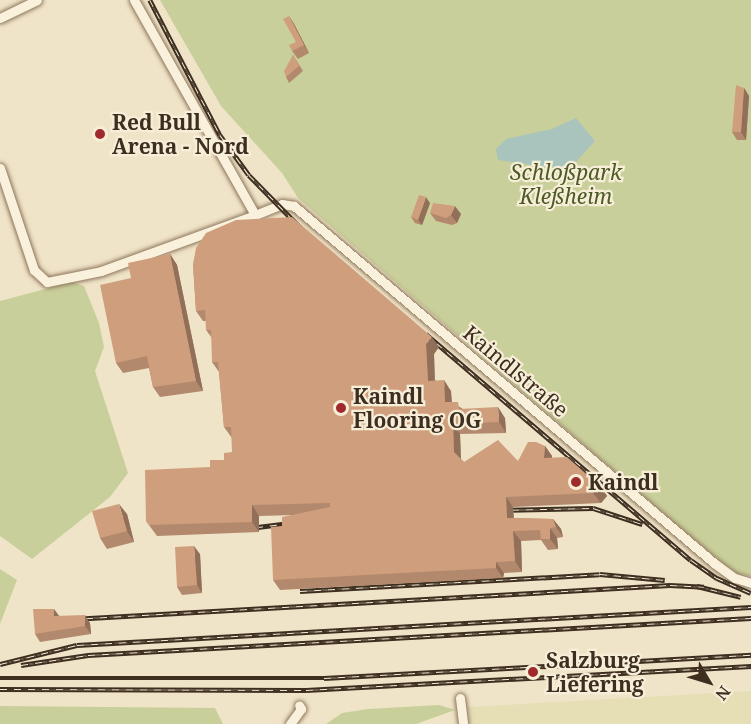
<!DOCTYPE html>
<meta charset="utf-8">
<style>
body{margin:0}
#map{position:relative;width:751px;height:724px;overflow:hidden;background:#f0e4c8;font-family:"Noto Serif",serif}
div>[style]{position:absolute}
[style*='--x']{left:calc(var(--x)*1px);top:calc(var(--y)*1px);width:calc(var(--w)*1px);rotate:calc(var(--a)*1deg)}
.farmland>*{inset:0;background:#e6deb5}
.green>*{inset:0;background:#c9cf9b}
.water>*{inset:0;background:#a9c4bc}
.roads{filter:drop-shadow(0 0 2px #8d765c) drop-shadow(0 0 2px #8d765c)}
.street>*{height:9px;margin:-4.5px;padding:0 4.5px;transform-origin:4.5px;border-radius:4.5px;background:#faf1dc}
.rail>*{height:4.5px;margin-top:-2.25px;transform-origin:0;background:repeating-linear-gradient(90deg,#f7eed8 0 7px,#3d2e20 0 14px);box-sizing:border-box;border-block:2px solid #3d2e20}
.wall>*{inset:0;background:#b2896c}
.shaded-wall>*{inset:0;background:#916f58}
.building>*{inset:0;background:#cf9f7d}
.dots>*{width:16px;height:16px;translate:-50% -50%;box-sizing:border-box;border:3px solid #f7eed8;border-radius:50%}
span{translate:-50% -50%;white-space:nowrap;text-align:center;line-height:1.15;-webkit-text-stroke:4.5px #f7eed8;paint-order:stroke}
.poi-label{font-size:21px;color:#3d2e20;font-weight:700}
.left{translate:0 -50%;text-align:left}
.park-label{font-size:21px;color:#4d5a26;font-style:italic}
.street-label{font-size:21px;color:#3d2e20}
.north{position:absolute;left:679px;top:652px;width:60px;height:60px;-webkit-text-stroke:4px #f7eed8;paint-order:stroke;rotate:128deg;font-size:16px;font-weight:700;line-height:24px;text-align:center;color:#3d2e20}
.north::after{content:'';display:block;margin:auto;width:21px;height:27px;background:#3d2e20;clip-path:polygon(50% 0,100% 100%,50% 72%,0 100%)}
</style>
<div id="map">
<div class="farmland">
<i style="clip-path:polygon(751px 691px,751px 724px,470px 724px,468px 707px)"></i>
</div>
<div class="green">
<i style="clip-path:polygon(160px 0,751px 0,751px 576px,736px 574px,691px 537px,298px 198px,282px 173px,221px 106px)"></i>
<i style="clip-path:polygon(72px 282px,84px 286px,99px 323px,104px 347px,95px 371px,128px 473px,110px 497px,32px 559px,0 536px,0 301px)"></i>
<i style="clip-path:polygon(0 569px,17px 580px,0 624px)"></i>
<i style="clip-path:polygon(439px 705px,455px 710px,416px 724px,326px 724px,342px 713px,368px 709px)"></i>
<i style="clip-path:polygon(0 706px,215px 708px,223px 724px,0 724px)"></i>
</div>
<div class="water">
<i style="clip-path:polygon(576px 118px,595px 141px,574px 164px,558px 169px,498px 160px,496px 149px,506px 139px,552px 129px)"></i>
</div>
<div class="roads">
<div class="street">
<i style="--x:134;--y:0;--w:247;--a:60.6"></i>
<i style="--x:255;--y:215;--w:29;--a:-22"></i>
<i style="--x:282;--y:204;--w:12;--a:9"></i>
<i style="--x:294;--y:206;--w:551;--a:40.36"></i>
<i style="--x:714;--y:563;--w:26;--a:36"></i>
<i style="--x:735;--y:578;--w:17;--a:17"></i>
<i style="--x:0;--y:18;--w:41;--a:-25.9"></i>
<i style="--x:0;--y:168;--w:108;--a:71.6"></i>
<i style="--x:34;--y:270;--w:18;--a:43"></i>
<i style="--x:47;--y:282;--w:55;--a:-11.5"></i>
<i style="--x:101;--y:271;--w:164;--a:-20"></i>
<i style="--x:460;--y:698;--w:26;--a:83"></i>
<i style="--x:290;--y:724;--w:19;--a:-54"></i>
<i style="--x:301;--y:709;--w:4;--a:-117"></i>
</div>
</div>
<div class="rail">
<i style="--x:150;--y:0;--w:152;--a:62.6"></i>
<i style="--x:220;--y:135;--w:49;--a:54.1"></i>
<i style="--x:249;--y:175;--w:73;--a:45.6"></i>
<i style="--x:426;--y:334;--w:348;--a:40.5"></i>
<i style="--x:691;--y:560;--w:32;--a:35"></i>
<i style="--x:717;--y:578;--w:37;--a:24"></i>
<i style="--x:498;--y:510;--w:95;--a:-1.2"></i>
<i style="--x:593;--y:508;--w:52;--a:18.1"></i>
<i style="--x:242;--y:529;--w:56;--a:-7.1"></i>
<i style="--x:697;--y:586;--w:45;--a:14"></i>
<i style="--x:300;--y:591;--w:300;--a:-3.2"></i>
<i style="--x:600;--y:574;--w:65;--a:5.3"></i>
<i style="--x:72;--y:619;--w:599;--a:-3.25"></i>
<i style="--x:670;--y:585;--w:34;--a:3"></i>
<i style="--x:0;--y:664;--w:79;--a:-13.9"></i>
<i style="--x:77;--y:645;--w:675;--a:-3.23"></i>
<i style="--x:21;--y:665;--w:68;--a:-8.5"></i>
<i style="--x:88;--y:655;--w:664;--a:-3.19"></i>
<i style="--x:0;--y:678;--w:324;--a:0"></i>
<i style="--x:324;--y:678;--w:428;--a:-3.1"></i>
<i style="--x:0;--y:689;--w:306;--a:0.2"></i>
<i style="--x:306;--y:690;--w:446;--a:-3.1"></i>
</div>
<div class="wall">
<i style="clip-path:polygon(289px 16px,294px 24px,309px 53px,298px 59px,292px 51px,296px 42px)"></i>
<i style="clip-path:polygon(293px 55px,303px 71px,289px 83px,286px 77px)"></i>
<i style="clip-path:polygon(744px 88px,749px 96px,746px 140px,737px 140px,732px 132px)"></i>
<i style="clip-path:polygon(430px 203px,422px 225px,415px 223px,411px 217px)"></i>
<i style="clip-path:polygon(430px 213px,461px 214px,457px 223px,452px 225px,436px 221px)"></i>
<i style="clip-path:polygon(170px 254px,177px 265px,203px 391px,160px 397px,153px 387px,149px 368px,123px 373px,116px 363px,131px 278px)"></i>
<i style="clip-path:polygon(193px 264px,439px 347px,434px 354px,435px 380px,451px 391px,452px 402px,463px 409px,505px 418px,506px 433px,460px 434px,461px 459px,464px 462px,518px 461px,545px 446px,552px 456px,552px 458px,600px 486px,607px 496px,601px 503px,513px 507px,514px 518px,553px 519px,561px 529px,563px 537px,557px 538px,558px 549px,548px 550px,541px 540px,521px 541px,522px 572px,504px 573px,503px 578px,280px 590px,273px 580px,282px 526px,294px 515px,259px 516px,259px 532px,157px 536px,146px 521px,210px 467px,224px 460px,232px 452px,232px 438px,224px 427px,219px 372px,212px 362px,212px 338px,206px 330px,206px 321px,203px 321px,196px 311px)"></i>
<i style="clip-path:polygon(127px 514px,134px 542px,107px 549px,100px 538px)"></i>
<i style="clip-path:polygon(200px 554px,202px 593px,182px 595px,177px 587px)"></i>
<i style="clip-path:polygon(59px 616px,90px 623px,91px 634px,40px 642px,35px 634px)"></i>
</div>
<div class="shaded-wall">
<i style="clip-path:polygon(289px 16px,294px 24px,309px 53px,304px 45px)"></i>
<i style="clip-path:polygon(744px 88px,749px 96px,746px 140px,741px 132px)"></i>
<i style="clip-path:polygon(426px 197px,430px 203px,422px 225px,418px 220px)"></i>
<i style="clip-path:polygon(455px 206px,461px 214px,457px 223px,451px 215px)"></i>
<i style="clip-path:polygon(170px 254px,177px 265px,203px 391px,196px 381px)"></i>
<i style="clip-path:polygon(432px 337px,439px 347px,434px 354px,435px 391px,428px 381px,426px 344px)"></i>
<i style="clip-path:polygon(444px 380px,451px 391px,452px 413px,445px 402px)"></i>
<i style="clip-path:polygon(498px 407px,505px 418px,506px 433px,499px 422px)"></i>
<i style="clip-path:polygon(453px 424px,460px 434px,461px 462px,454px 452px)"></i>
<i style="clip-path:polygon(545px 446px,552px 456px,552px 469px,544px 458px)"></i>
<i style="clip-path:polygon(600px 486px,607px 496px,601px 503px,593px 493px)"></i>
<i style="clip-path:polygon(506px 497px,513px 507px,514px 528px,507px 518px)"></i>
<i style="clip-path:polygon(119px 504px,127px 514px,134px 542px,127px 531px)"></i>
<i style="clip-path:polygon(252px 505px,259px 516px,259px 532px,252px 522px)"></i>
<i style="clip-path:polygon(553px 519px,561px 529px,563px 537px,556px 527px)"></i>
<i style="clip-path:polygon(550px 528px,557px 538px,558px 549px,550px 539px)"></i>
<i style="clip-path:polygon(513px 531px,521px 541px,522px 572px,515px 561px)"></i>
<i style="clip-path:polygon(194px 546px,200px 554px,202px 593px,197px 585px)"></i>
<i style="clip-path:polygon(496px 562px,504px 573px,503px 578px,496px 568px)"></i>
<i style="clip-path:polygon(54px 609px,60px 617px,54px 616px)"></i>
<i style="clip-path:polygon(85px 615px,90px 623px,91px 634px,85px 626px)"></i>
</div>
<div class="building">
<i style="clip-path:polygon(289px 16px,304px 45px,292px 51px,289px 45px,296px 42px,283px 19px)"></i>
<i style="clip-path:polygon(293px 55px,299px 66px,286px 77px,284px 71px)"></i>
<i style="clip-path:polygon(736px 85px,744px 88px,741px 132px,732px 132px)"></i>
<i style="clip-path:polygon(419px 195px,426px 197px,418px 220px,411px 217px)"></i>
<i style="clip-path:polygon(433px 203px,455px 206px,451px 215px,446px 218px,430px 213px)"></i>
<i style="clip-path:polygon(292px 217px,432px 337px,426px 344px,428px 381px,444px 380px,445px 402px,458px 402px,459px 409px,498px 407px,499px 422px,453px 424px,454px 452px,464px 462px,498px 440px,518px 461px,528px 442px,536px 442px,545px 446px,544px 458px,567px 457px,600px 486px,593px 493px,506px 497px,507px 518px,553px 519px,556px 527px,550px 528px,550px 539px,541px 539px,540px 530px,513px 531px,515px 561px,496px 562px,496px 568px,273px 580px,271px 527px,282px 526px,282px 517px,330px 507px,330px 503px,252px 505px,252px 522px,149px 525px,146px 521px,145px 470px,210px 467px,210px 460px,224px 460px,224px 453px,232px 452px,231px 427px,224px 427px,218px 362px,212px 362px,211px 330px,206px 330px,205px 310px,196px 311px,193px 264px,196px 248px,206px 233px,236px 220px)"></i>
<i style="clip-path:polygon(170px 254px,196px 381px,153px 387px,147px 356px,116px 363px,100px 285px,131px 278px,128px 263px)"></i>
<i style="clip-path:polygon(119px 504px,127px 531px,100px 538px,92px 511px)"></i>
<i style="clip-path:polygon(194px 546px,197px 585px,177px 587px,175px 547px)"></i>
<i style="clip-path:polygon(33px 609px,54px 609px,54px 616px,85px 615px,85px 626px,35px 634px)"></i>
</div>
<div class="dots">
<i style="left:100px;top:134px;background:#9e2a2b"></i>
<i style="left:341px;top:408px;background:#9e2a2b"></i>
<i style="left:576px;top:482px;background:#9e2a2b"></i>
<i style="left:533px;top:672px;background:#9e2a2b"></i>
</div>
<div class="poi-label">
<span class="left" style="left:112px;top:134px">Red Bull<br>Arena - Nord</span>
<span class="left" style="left:353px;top:408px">Kaindl<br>Flooring OG</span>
<span class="left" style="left:588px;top:482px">Kaindl</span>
<span class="left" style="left:546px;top:672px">Salzburg<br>Liefering</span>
</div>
<div class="park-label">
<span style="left:566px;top:184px">Schloßpark<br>Kleßheim</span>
</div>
<div class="street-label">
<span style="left:516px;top:371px;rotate:40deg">Kaindlstraße</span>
</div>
<div class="north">N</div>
</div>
